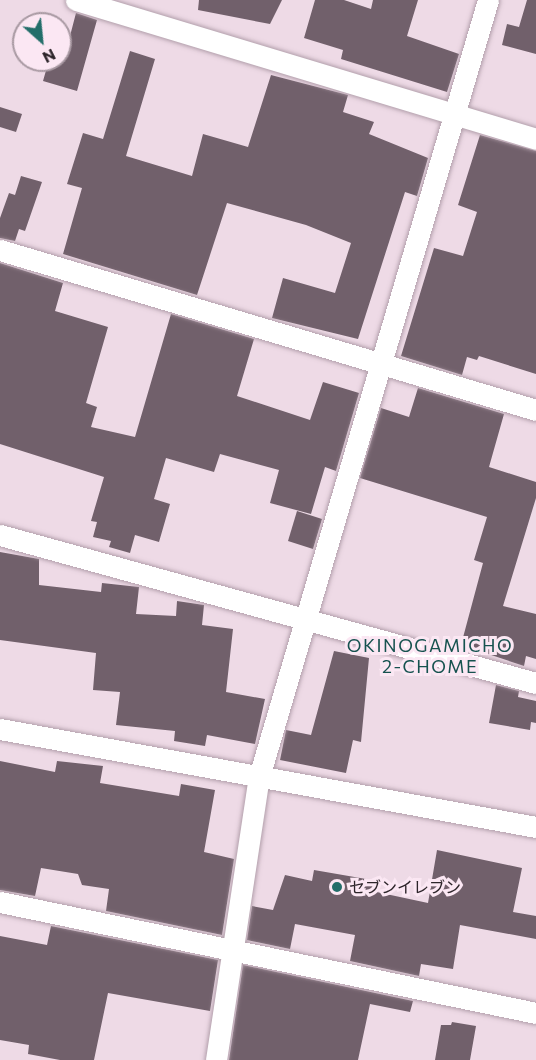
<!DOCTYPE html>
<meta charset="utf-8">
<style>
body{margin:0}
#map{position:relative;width:536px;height:1060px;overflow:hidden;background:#eedae6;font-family:Commissioner,"Noto Sans JP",sans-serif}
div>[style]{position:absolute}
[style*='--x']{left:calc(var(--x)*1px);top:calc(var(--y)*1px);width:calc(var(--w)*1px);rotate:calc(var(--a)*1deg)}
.building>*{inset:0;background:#71606b}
.roads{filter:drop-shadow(0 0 2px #b29fab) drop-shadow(0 0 2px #b29fab)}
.minor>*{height:21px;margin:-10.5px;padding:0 10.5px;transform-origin:10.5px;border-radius:10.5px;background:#fff}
.dots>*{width:16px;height:16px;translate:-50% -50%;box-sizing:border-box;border:3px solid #fbe7f3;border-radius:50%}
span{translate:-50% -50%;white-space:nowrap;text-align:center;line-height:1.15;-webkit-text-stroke:6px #fbe7f3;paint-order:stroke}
.poi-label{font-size:16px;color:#2c2429}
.left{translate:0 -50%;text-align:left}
.neighbourhood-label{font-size:18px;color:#16524f;letter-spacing:1.5px}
.north{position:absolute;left:12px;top:12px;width:60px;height:60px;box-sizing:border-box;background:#fbe7f3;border:2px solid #a899a2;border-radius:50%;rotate:153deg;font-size:16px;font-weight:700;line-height:24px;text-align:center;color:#2c2429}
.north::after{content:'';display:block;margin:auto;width:21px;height:27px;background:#236e6a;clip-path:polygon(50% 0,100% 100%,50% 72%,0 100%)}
</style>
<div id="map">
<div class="building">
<i style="clip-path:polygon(199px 0,282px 0,270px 24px,198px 10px)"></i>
<i style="clip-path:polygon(315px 0,344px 0,371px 9px,373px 0,418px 0,407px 36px,459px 54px,447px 92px,341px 59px,343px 50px,304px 38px)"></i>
<i style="clip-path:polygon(527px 0,536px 0,536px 54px,502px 45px,507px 24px,519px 27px)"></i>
<i style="clip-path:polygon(76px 13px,97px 20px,77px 91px,43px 81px,49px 60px,60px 60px,60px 34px,70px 36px)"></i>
<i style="clip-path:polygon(130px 51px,155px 59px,126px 156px,192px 176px,203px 134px,248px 147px,271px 75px,348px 95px,343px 112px,374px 122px,369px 134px,428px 158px,417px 196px,405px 192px,358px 339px,272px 318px,283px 278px,335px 293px,351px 243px,306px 225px,227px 203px,197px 295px,63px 254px,82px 188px,67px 184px,83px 133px,103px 139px)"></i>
<i style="clip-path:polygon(0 107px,22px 114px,16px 132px,0 127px)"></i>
<i style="clip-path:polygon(480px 135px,536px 151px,536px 374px,479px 356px,477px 360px,467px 357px,462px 375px,401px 356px,434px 248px,463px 256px,477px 212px,458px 205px)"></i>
<i style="clip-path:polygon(21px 176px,42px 182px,25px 231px,19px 229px,15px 241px,0 238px,0 218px,9px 193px,15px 195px)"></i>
<i style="clip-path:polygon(0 263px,63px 283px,55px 311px,108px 327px,86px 403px,97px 407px,91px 427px,135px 437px,171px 314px,254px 339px,237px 396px,310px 420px,323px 382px,359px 393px,336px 471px,325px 467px,311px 514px,270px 503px,279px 470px,220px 454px,214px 472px,166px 458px,154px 499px,170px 504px,159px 542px,135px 535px,130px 553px,109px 547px,111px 541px,93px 537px,97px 522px,91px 521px,104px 477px,0 444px)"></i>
<i style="clip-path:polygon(418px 388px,504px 414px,489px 467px,536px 482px,536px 498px,503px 606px,536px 614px,536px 659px,526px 656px,524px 666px,461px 645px,483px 563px,474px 560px,487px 517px,360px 478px,381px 408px,409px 417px)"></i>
<i style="clip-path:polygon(297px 511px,322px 519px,313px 549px,288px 541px)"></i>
<i style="clip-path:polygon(0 552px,39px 559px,39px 585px,101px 592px,102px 583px,139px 587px,136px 614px,176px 616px,177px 601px,204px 605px,202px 625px,233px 629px,226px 692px,265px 699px,255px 744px,207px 735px,205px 746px,174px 741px,175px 731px,116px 725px,120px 692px,93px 690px,96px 653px,0 640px)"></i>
<i style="clip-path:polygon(334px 651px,369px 658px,361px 742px,353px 740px,346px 773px,280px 760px,286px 730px,311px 735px)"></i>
<i style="clip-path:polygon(496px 685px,519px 691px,518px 697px,536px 701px,536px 723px,531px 722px,530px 730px,489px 723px)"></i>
<i style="clip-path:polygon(0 761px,55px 772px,57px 761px,103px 766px,100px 783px,179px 796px,181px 784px,215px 790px,204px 852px,234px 859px,222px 935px,106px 911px,109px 889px,82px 885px,78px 874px,41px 868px,35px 896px,0 890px)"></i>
<i style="clip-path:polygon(437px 850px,522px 868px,513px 912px,536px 916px,536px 939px,460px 925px,453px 969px,421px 964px,419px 976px,350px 961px,355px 935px,295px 924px,290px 949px,247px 940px,252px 906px,273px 910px,285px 875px,312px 881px,314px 870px,366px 879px,373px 882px,372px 891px,428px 903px)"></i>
<i style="clip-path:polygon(51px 926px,218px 960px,210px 1011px,108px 993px,94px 1060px,60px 1060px,28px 1054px,29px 1045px,0 1040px,0 936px,47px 945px)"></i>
<i style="clip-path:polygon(243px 965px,413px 1001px,410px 1012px,370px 1004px,358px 1060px,229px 1060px)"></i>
<i style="clip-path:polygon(452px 1022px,476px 1026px,470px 1060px,435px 1060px,441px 1025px,451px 1025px)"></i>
</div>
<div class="roads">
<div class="minor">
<i style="--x:76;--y:0;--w:481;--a:16.8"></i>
<i style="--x:0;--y:250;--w:559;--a:16.62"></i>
<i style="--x:0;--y:535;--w:556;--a:15.44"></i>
<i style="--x:0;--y:729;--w:545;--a:10.36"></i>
<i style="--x:0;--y:902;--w:547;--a:11.7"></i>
<i style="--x:216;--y:1060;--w:286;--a:-81.4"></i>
<i style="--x:259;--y:777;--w:810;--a:-73.58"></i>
</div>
</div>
<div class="dots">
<i style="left:337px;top:887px;background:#236e6a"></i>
</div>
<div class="poi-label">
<span class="left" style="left:349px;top:887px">セブンイレブン</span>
</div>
<div class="neighbourhood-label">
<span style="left:430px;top:656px">OKINOGAMICHO<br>2-CHOME</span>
</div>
<div class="north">N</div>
</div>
